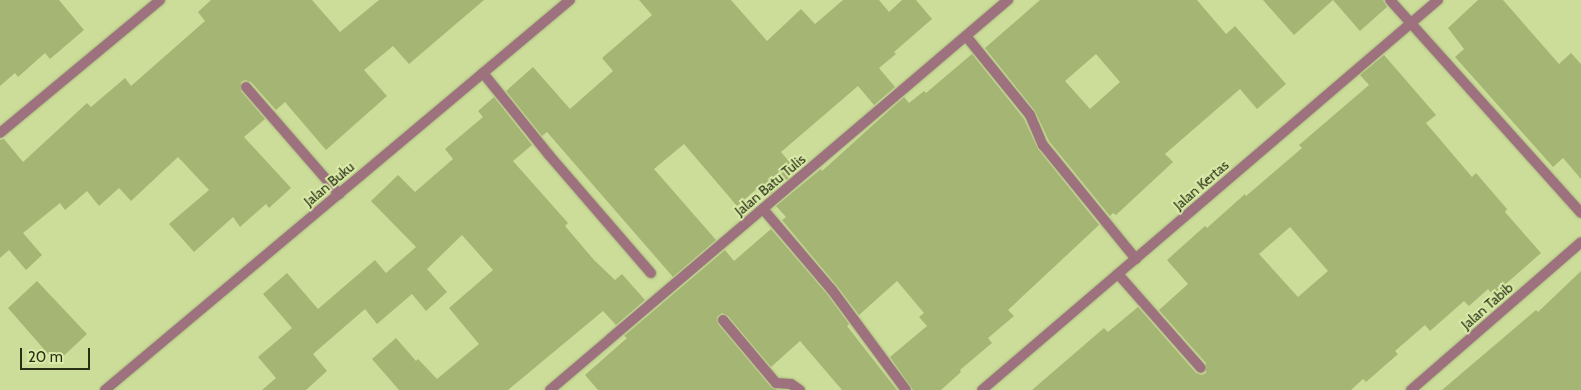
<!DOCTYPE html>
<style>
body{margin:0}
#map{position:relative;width:1581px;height:390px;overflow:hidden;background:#ccdd9a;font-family:Cabin,sans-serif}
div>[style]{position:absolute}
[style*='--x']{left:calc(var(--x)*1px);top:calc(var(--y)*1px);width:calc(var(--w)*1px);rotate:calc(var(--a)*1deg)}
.building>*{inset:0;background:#a5b574}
.roads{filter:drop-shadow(0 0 1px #abba7f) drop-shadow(0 0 1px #abba7f)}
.lane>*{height:10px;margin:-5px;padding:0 5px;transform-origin:5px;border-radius:5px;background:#9d727e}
.street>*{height:10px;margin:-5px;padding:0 5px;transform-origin:5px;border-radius:5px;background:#9d727e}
span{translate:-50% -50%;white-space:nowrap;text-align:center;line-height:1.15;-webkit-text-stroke:4px #d9eaa7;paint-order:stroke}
.street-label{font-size:14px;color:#292f15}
.scale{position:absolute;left:20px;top:348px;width:70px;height:22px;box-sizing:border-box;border:2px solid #292f15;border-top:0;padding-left:6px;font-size:15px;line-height:18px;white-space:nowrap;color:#292f15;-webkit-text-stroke:4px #d9eaa7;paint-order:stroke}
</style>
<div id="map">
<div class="building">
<i style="clip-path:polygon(0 0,59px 0,84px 30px,50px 59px,45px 53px,18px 77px,15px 73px,0 86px)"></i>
<i style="clip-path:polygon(211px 0,312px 0,340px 32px,379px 0,484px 0,409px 64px,393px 46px,364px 70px,387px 96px,326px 150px,285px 102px,276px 110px,251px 82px,245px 80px,241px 82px,241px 91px,265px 119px,244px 137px,291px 188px,269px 208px,266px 204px,240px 227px,233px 217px,194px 252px,169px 224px,209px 190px,178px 157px,131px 201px,119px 188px,99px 206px,87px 191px,65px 210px,60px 203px,23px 233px,42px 255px,26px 270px,9px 250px,0 258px,0 140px,4px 139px,23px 162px,87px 103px,91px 107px,125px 78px,131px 86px,205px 21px,198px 12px)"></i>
<i style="clip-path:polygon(639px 0,731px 0,767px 41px,801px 9px,815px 24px,843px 0,879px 0,889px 12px,902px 0,916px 0,932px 19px,894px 52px,896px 54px,879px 68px,895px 87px,874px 105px,858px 86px,781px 152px,797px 171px,768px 196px,760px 186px,737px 206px,684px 144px,654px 169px,716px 240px,673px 277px,547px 132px,542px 136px,506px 91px,533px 67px,570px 109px,613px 71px,602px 58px,652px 15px)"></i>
<i style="clip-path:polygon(evenodd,1040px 0,1197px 0,1226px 34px,1235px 26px,1286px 84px,1257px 109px,1240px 89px,1165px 154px,1173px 162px,1116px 215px,1113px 213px,1110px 216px,1049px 141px,1035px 111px,985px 48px,1040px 0,1096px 54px,1120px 82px,1090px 109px,1065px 81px,1096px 54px)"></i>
<i style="clip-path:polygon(1263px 0,1333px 0,1294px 35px)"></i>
<i style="clip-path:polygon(1333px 0,1383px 0,1387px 7px,1360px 31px)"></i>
<i style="clip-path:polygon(1478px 0,1503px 0,1559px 64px,1571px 53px,1581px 64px,1581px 179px,1563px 158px,1553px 167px,1455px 57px,1464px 49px,1448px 28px)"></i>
<i style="clip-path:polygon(972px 54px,1024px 119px,1038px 149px,1099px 225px,1008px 310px,1014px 316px,988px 338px,992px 343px,960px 370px,961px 372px,941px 390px,913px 390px,890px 357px,927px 326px,919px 317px,924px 313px,897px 281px,859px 315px,837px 286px,782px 220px,786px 217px,776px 206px,821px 169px,822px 171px,904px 97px,909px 103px,924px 91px,926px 93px)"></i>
<i style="clip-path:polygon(evenodd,1384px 55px,1436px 115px,1426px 123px,1472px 177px,1476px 173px,1507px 209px,1505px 212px,1541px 253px,1493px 295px,1488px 289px,1469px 306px,1464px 301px,1430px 331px,1425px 325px,1395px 351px,1398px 354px,1366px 382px,1363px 379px,1351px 390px,1032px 390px,1104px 328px,1108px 332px,1138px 307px,1196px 373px,1202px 375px,1206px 373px,1206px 363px,1159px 310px,1188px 284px,1167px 260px,1205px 226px,1207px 228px,1245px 194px,1246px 196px,1302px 148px,1299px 145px,1369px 85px,1360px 75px,1384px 55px,1290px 227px,1328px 271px,1298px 297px,1259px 254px,1290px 227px)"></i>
<i style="clip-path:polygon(494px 97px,532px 145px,513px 161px,568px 223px,565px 226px,594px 260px,615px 280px,622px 274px,645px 300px,616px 325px,603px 311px,508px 390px,399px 390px,372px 359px,396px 338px,416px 361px,418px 359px,437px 379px,479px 344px,449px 308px,493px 270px,462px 235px,427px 269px,447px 292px,426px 311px,412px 294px,377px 324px,365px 309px,313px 354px,327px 371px,306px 390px,262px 390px,276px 378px,258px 357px,292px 328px,263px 294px,287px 273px,318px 309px,375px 260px,386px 273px,416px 247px,371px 201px,398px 175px,415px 192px,453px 159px,445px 149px,483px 117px,478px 111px)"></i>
<i style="clip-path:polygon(771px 229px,827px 294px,849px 324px,847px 326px,897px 390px,842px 390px,800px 341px,771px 367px,728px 316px,722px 313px,717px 317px,718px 324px,771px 387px,778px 390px,598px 390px,585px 375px,627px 338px,624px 336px,725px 250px,734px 261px)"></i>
<i style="clip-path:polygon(1581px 271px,1581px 390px,1442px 390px,1536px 310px,1538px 312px)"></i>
<i style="clip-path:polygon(37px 281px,87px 334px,56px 363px,8px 308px)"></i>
</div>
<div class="roads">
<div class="lane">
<i style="--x:723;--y:320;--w:82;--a:49.9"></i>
<i style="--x:776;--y:383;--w:15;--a:4"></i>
<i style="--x:791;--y:384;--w:11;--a:34"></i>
</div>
<div class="street">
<i style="--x:1390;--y:0;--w:286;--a:48.1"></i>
<i style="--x:966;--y:36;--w:102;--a:51"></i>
<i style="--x:1030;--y:115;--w:33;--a:67"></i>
<i style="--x:1043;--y:145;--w:147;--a:50.8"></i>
<i style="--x:483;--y:73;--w:105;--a:51.2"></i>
<i style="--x:549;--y:155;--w:156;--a:49.2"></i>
<i style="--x:246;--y:87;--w:142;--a:49"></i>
<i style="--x:0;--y:133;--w:208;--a:-39.7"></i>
<i style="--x:763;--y:209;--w:106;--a:49.6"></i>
<i style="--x:832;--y:290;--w:124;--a:53.5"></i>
<i style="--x:1118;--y:274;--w:125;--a:48.6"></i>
<i style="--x:105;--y:390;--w:607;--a:-39.99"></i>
<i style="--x:550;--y:390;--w:602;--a:-40.42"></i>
<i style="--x:982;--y:390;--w:600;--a:-40.54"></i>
<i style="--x:1411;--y:390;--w:225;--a:-41"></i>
</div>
</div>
<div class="street-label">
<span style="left:329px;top:184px;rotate:-40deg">Jalan Buku</span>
<span style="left:770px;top:185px;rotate:-40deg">Jalan Batu Tulis</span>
<span style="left:1201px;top:185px;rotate:-41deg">Jalan Kertas</span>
<span style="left:1487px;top:306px;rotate:-41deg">Jalan Tabib</span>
</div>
<div class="scale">20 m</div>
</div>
